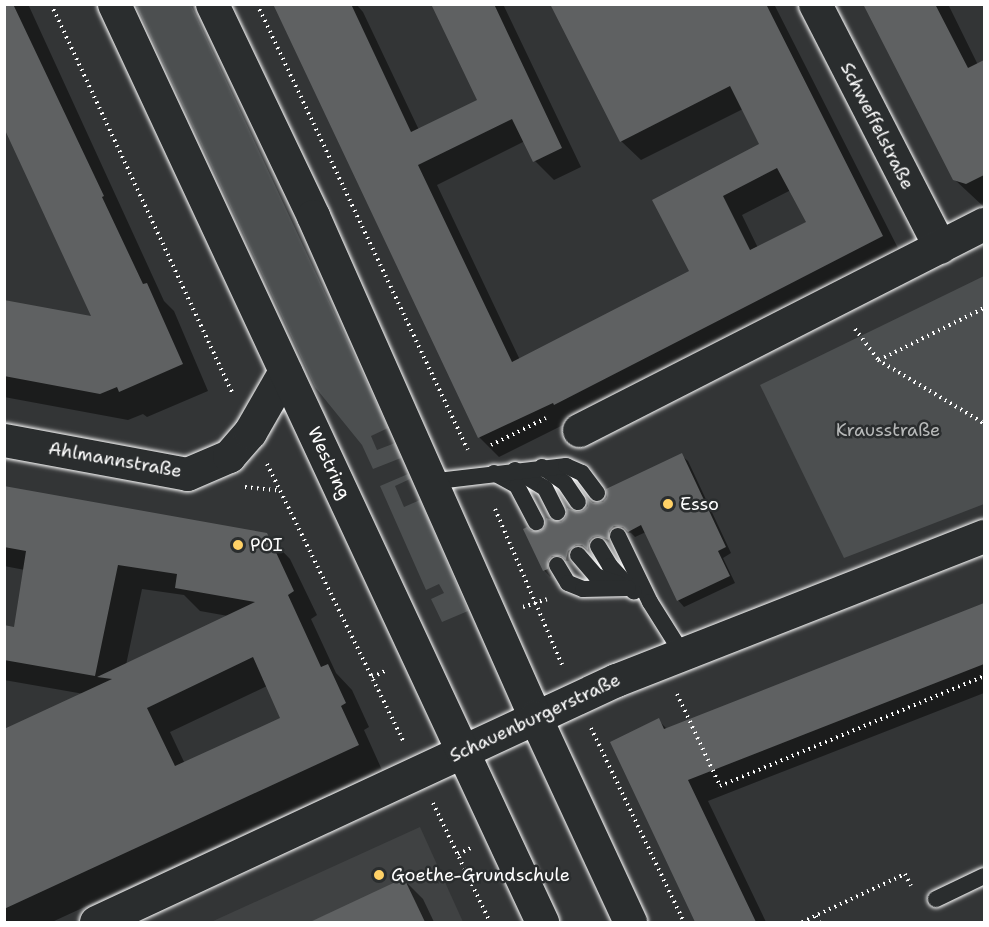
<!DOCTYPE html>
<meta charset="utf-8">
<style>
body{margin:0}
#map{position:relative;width:989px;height:927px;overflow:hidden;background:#333536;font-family:"Shantell Sans",sans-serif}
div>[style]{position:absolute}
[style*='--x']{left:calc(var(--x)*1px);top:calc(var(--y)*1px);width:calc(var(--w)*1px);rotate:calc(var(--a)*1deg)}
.built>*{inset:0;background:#404243}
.green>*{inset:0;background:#4c4f50}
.shadow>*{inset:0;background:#0007}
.building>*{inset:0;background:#5f6162}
.path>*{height:4px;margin-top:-2px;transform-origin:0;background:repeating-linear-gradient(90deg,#fff 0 1.5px,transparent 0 6px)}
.roads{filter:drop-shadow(0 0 2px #fff) drop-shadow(0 0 2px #fff)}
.service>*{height:16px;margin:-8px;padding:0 8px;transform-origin:8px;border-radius:8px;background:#2a2d2e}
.minor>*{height:33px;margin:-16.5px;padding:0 16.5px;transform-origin:16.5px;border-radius:16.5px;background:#2a2d2e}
.secondary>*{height:33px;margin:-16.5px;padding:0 16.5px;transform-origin:16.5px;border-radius:16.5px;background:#2a2d2e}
.dots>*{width:16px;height:16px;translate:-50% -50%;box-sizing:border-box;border:3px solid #2a2d2e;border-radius:50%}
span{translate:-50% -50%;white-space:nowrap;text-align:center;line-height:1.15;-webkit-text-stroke:5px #2a2d2e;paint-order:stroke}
.street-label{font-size:18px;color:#fff}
.park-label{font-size:18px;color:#b7b9b9}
.poi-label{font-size:18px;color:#fff}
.left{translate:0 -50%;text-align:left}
.frame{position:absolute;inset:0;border:6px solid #fff;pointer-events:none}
</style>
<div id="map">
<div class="built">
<i style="clip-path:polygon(420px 827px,463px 922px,211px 922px)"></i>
</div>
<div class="green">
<i style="clip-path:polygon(136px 5px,191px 5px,388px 428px,371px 436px,377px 450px,395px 443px,401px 458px,373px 469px,362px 445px,315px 387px)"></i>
<i style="clip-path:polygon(984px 276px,984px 504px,844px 558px,760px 385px)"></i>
<i style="clip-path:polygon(408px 474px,410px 479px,395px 486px,404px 507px,420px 500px,468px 611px,442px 622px,431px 599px,444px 593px,439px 584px,426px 590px,380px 486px)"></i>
</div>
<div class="shadow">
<i style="clip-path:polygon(4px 4px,28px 4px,164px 301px,174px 311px,208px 391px,147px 417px,143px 414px,128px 420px,4px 397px,4px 301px,94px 318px)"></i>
<i style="clip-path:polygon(evenodd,274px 4px,356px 4px,363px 12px,419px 130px,479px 101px,433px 4px,503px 4px,581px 167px,554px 180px,535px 161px,525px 141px,437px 185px,520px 360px,691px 271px,655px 200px,761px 145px,743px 109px,641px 160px,621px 141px,552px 4px,774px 4px,902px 256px,499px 457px,480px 438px,274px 4px,791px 190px,808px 222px,758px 248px,742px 215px,791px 190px)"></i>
<i style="clip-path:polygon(864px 4px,948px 4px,978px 65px,984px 61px,984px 207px,954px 179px)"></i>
<i style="clip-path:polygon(681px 455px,688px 461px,731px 553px,723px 558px,735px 583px,684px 607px,678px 600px,646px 532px,635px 537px,631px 533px,621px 532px,614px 545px,606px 541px,599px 543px,594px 554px,582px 550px,574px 557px,573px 564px,569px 561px,559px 561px,550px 577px,544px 570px,541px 533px,584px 512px,593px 504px,604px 503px)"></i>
<i style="clip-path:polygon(evenodd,4px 488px,266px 534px,290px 559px,317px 615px,311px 619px,336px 673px,352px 690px,369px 727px,364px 730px,382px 770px,52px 922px,4px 922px,4px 730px,84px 694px,4px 680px,4px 627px,15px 629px,25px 570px,4px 566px,4px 488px,142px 589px,184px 595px,200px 611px,228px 616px,126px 665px,142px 589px,4px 488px,267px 686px,282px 718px,185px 764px,170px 732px,267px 686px)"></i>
<i style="clip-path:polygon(984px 604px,984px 693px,708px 801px,766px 922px,697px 922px,612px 743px,658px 720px,667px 729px)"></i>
<i style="clip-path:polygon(404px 880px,423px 899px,434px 922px,311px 922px)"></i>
</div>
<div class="building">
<i style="clip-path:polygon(4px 4px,13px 4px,104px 196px,102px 197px,143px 284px,147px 283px,183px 364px,119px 392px,117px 387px,100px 394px,4px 376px,4px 300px,91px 316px,4px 128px)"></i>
<i style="clip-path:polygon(evenodd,273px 4px,351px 4px,411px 132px,477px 100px,431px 4px,494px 4px,562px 148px,533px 162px,512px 119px,418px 165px,512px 362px,689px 271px,652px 200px,759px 144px,730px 86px,620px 142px,550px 4px,766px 4px,883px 236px,554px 405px,553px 403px,478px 438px,273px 4px,777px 168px,806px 222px,750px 250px,723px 196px,777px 168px)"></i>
<i style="clip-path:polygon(863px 4px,935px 4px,968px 68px,984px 60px,984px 175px,966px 184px,953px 180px)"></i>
<i style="clip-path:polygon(682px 453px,726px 547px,718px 551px,730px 576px,677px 601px,641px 525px,628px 532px,623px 527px,614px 526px,609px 531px,609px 540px,598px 536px,593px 537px,589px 541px,588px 550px,582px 545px,576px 545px,568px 551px,566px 560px,561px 556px,552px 556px,548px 561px,548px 569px,543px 571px,523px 529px,527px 527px,531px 531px,540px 531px,545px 527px,546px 518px,561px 522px,566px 517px,567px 508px,578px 512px,583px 511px,588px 506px,587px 498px,593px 503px,603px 502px,607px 497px,606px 489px)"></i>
<i style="clip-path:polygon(evenodd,4px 486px,267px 533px,294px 591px,288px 595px,321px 667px,328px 664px,346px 703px,341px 706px,359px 745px,4px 909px,4px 729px,112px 679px,97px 677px,255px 602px,175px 588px,177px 574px,118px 565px,95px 676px,4px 660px,4px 625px,14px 627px,26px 551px,4px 547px,4px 486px,253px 657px,280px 718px,175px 766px,147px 708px,253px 657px)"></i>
<i style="clip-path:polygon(984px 603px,984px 664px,688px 780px,756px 922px,695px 922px,610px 742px,659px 718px,664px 729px)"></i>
<i style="clip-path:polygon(404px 878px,425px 922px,310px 922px)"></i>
</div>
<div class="path">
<i style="--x:51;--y:4;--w:429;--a:65"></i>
<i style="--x:257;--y:4;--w:493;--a:64.7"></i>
<i style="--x:855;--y:329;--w:39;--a:53"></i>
<i style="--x:878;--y:360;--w:121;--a:30.8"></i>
<i style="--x:982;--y:422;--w:4;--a:63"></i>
<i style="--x:879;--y:360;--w:117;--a:-26.3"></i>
<i style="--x:491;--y:445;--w:61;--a:-26.1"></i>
<i style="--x:267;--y:464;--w:308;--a:63.8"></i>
<i style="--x:245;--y:487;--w:36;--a:6"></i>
<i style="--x:495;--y:509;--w:172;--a:66.7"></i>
<i style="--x:523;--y:607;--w:25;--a:-18"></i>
<i style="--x:372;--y:677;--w:14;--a:-25"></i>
<i style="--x:677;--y:694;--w:102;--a:64.9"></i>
<i style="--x:720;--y:786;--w:286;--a:-22.6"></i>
<i style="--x:591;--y:728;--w:215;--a:64.4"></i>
<i style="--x:433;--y:803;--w:132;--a:64.4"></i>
<i style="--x:458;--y:854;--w:14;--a:-25"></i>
<i style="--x:816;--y:916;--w:7;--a:63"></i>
<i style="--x:802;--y:922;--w:114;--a:-25"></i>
<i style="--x:905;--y:874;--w:13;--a:63"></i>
</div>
<div class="roads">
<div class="service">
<i style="--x:542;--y:467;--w:28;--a:35"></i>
<i style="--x:565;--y:483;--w:23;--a:56"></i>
<i style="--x:515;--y:470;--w:35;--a:31"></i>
<i style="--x:545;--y:488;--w:27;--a:63"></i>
<i style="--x:494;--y:473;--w:26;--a:29"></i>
<i style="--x:517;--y:486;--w:41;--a:62.2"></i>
<i style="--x:429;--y:482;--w:138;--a:-6.7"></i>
<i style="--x:566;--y:466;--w:17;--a:24"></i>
<i style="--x:582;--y:473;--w:25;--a:53"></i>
<i style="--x:618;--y:536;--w:73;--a:64.1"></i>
<i style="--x:650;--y:602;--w:60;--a:57.9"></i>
<i style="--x:598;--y:546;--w:23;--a:59"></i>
<i style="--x:610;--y:566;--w:35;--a:47"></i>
<i style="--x:578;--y:555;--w:28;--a:49"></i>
<i style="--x:596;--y:576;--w:24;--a:19"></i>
<i style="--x:557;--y:565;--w:21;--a:59"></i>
<i style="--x:568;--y:583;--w:16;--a:22"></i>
<i style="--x:583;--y:589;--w:45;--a:-1.3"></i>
<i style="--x:936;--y:899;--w:53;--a:-25.6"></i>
</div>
<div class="minor">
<i style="--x:815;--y:4;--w:273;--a:62.8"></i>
<i style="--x:579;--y:430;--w:454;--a:-27"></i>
<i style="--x:4;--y:440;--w:186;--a:10.5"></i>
<i style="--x:187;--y:474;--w:46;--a:-23.2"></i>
<i style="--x:229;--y:456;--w:32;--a:-49"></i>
<i style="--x:250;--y:432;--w:70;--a:-60.2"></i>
<i style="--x:96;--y:922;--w:574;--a:-24.96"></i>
<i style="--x:616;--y:680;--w:395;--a:-21.4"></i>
</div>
<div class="secondary">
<i style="--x:114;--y:4;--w:1013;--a:65"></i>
<i style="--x:212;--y:4;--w:235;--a:64.5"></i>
<i style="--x:313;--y:216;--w:548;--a:66.1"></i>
<i style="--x:535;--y:717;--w:226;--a:65.1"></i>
</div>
</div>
<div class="dots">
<i style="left:668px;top:504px;background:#ffd166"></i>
<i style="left:238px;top:545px;background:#ffd166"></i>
<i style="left:379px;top:875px;background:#ffd166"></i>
</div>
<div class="street-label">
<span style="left:877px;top:126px;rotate:63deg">Schweffelstraße</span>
<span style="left:115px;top:460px;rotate:10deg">Ahlmannstraße</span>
<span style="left:329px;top:463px;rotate:65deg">Westring</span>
<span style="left:535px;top:718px;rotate:-25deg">Schauenburgerstraße</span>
</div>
<div class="park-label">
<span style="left:888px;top:430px">Krausstraße</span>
</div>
<div class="poi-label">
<span class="left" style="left:680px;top:504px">Esso</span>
<span class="left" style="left:250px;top:545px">POI</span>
<span class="left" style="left:391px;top:875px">Goethe-Grundschule</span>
</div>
<div class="frame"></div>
</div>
